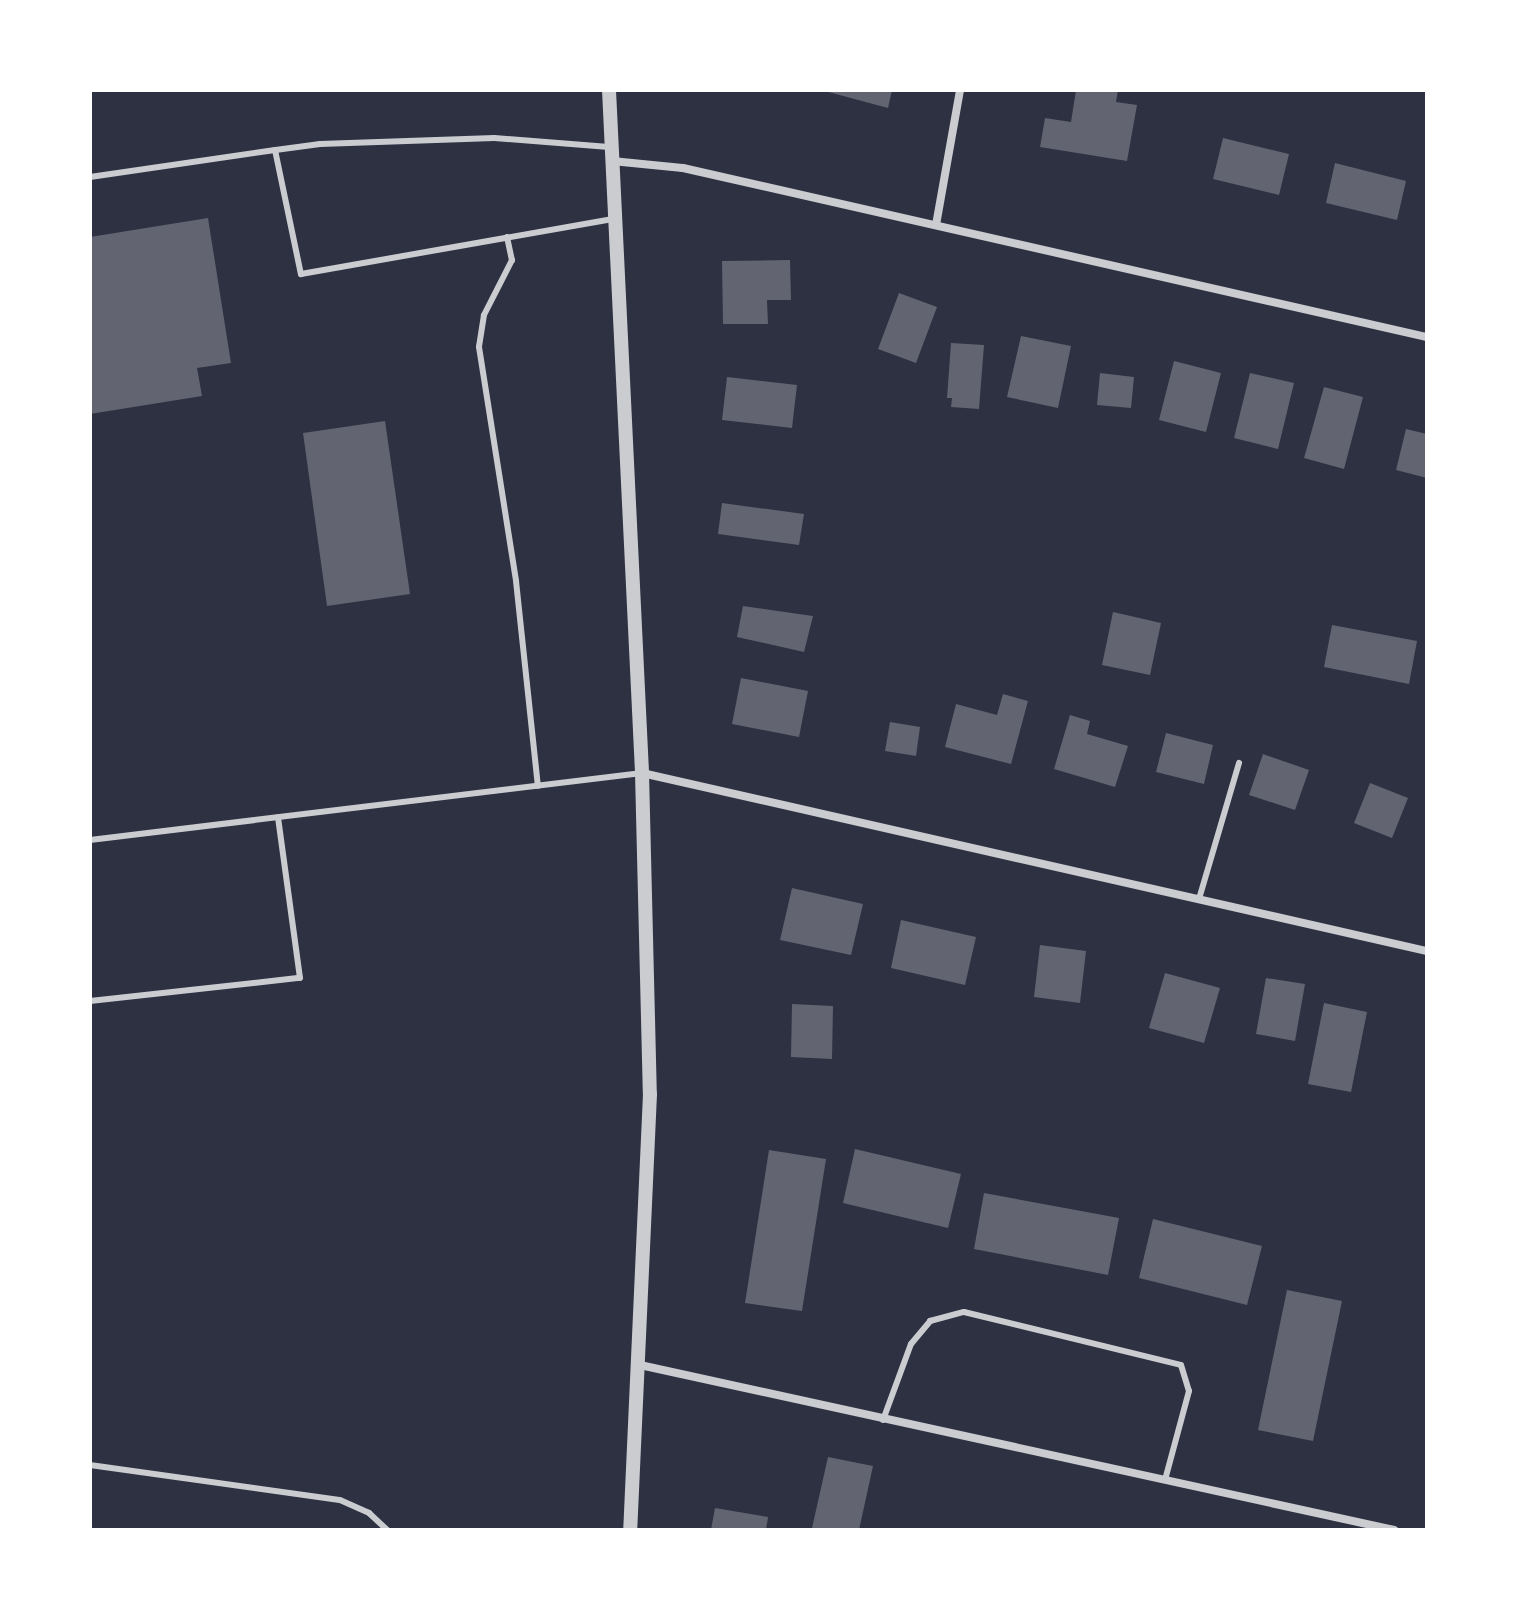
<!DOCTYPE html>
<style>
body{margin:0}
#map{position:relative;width:1517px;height:1620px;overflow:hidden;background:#2d3142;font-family:Raleway,sans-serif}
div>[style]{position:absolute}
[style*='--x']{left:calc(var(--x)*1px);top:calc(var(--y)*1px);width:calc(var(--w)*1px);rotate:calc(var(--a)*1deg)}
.building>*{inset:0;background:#626471}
.service>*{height:6px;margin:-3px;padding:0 3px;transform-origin:3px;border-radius:3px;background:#caccd0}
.minor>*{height:8px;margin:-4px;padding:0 4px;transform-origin:4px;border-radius:4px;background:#caccd0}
.tertiary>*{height:14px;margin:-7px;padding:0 7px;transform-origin:7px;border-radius:7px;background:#caccd0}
span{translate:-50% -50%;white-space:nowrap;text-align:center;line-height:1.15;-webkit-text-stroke:6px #fff;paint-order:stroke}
.frame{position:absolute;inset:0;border:92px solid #fff;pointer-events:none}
</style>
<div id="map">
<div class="building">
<i style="clip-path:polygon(821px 90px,892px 90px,888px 108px)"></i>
<i style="clip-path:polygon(1076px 90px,1118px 90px,1116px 102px,1137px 105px,1127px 161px,1040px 147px,1045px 118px,1071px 122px)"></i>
<i style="clip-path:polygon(1223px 138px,1289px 154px,1279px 195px,1213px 179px)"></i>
<i style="clip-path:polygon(1335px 163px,1406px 181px,1397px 220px,1326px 203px)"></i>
<i style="clip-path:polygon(208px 218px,231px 363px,197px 368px,202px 396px,90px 414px,90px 237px)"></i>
<i style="clip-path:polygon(790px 260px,791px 300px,767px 300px,768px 324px,723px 324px,722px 261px)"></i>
<i style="clip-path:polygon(899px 293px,937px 307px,916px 363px,878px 349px)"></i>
<i style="clip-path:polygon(1021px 336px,1071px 346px,1058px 408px,1007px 397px)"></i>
<i style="clip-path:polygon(951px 343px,984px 345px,979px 409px,951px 407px,952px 398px,947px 398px)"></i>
<i style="clip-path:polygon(1174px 361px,1221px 373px,1206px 432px,1159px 420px)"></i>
<i style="clip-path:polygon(1100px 373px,1134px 377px,1131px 408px,1097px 405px)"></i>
<i style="clip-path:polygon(1250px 373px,1294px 383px,1278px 449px,1234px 438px)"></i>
<i style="clip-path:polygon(727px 377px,797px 385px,792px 428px,722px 420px)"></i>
<i style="clip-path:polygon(1324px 387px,1363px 397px,1344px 469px,1304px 458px)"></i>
<i style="clip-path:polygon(385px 421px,410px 594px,327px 606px,303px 433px)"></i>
<i style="clip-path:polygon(1406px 429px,1427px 434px,1427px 478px,1396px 470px)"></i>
<i style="clip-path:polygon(722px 503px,804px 514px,799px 545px,718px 534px)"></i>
<i style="clip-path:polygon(743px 606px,813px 616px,804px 652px,737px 637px)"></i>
<i style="clip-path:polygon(1113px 612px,1161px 623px,1150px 675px,1102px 665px)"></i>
<i style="clip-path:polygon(1332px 625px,1417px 641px,1409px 684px,1324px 667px)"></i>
<i style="clip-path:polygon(741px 678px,808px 691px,799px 737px,732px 724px)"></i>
<i style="clip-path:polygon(1003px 694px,1028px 701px,1011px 764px,945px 747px,956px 704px,997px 715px)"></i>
<i style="clip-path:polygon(1070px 715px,1090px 721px,1087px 734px,1128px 746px,1115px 787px,1054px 769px)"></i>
<i style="clip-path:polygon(890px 722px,920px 727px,916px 756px,885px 751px)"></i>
<i style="clip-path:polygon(1166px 733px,1213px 745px,1204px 784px,1156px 772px)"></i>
<i style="clip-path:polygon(1263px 754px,1309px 770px,1295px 810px,1249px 795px)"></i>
<i style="clip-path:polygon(1370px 783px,1408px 798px,1392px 838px,1354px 823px)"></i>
<i style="clip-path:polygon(792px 888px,863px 904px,851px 955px,780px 940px)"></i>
<i style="clip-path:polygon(901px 920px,976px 937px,965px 985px,891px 968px)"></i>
<i style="clip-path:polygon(1040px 945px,1086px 951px,1080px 1003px,1034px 997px)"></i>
<i style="clip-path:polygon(1165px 973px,1220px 988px,1204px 1043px,1149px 1028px)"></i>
<i style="clip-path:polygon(1266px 978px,1305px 984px,1295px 1041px,1256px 1034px)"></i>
<i style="clip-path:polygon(1324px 1003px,1367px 1012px,1351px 1092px,1308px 1084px)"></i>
<i style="clip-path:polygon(792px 1004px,833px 1006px,832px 1059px,791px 1057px)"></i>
<i style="clip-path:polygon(855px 1149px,961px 1174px,948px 1228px,843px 1203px)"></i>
<i style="clip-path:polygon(769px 1150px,826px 1159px,802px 1311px,745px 1303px)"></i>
<i style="clip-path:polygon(984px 1193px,1119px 1218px,1108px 1275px,974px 1249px)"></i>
<i style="clip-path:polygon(1153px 1219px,1262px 1246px,1247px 1305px,1139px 1278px)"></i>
<i style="clip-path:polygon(1287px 1290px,1342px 1301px,1313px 1441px,1258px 1430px)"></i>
<i style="clip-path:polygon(828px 1457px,873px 1466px,859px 1530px,812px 1528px)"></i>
<i style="clip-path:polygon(715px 1508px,768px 1517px,766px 1530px,711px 1530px)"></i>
</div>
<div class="service">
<i style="--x:609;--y:147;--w:115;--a:-175.5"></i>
<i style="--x:494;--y:138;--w:174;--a:178"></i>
<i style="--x:320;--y:144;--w:45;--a:172.4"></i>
<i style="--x:275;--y:150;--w:127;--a:78.2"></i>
<i style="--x:301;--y:274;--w:318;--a:-10"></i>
<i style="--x:90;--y:177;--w:187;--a:-8.3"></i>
<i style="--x:507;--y:237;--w:24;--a:78"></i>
<i style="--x:512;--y:260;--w:62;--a:117"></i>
<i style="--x:484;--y:315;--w:32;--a:99"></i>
<i style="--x:479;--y:347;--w:237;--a:81"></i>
<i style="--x:516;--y:581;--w:206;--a:83.9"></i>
<i style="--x:90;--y:840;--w:556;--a:-6.92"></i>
<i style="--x:1199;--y:899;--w:142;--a:-73.6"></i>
<i style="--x:90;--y:1001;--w:211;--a:-6.3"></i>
<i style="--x:300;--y:978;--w:162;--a:-97.8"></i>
<i style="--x:883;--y:1420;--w:81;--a:-69.8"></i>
<i style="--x:911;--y:1344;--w:30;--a:-50"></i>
<i style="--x:930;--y:1321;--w:35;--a:-15"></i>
<i style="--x:964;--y:1312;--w:223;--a:13.7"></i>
<i style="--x:1181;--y:1365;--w:27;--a:73"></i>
<i style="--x:1189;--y:1391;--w:88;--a:105.1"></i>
<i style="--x:90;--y:1465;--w:252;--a:8"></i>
<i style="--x:340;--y:1500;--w:32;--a:24"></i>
<i style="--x:369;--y:1513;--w:25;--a:43"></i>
</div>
<div class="minor">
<i style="--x:612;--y:161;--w:71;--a:5.6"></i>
<i style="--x:683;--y:168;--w:763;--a:12.8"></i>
<i style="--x:936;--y:225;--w:137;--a:-79.9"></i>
<i style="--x:642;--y:773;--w:805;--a:12.78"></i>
<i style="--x:640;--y:1365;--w:772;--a:12.34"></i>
</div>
<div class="tertiary">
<i style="--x:609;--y:90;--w:684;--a:87.23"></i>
<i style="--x:642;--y:773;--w:321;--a:88.6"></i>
<i style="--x:650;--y:1094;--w:436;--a:92.6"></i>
</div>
<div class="frame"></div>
</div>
